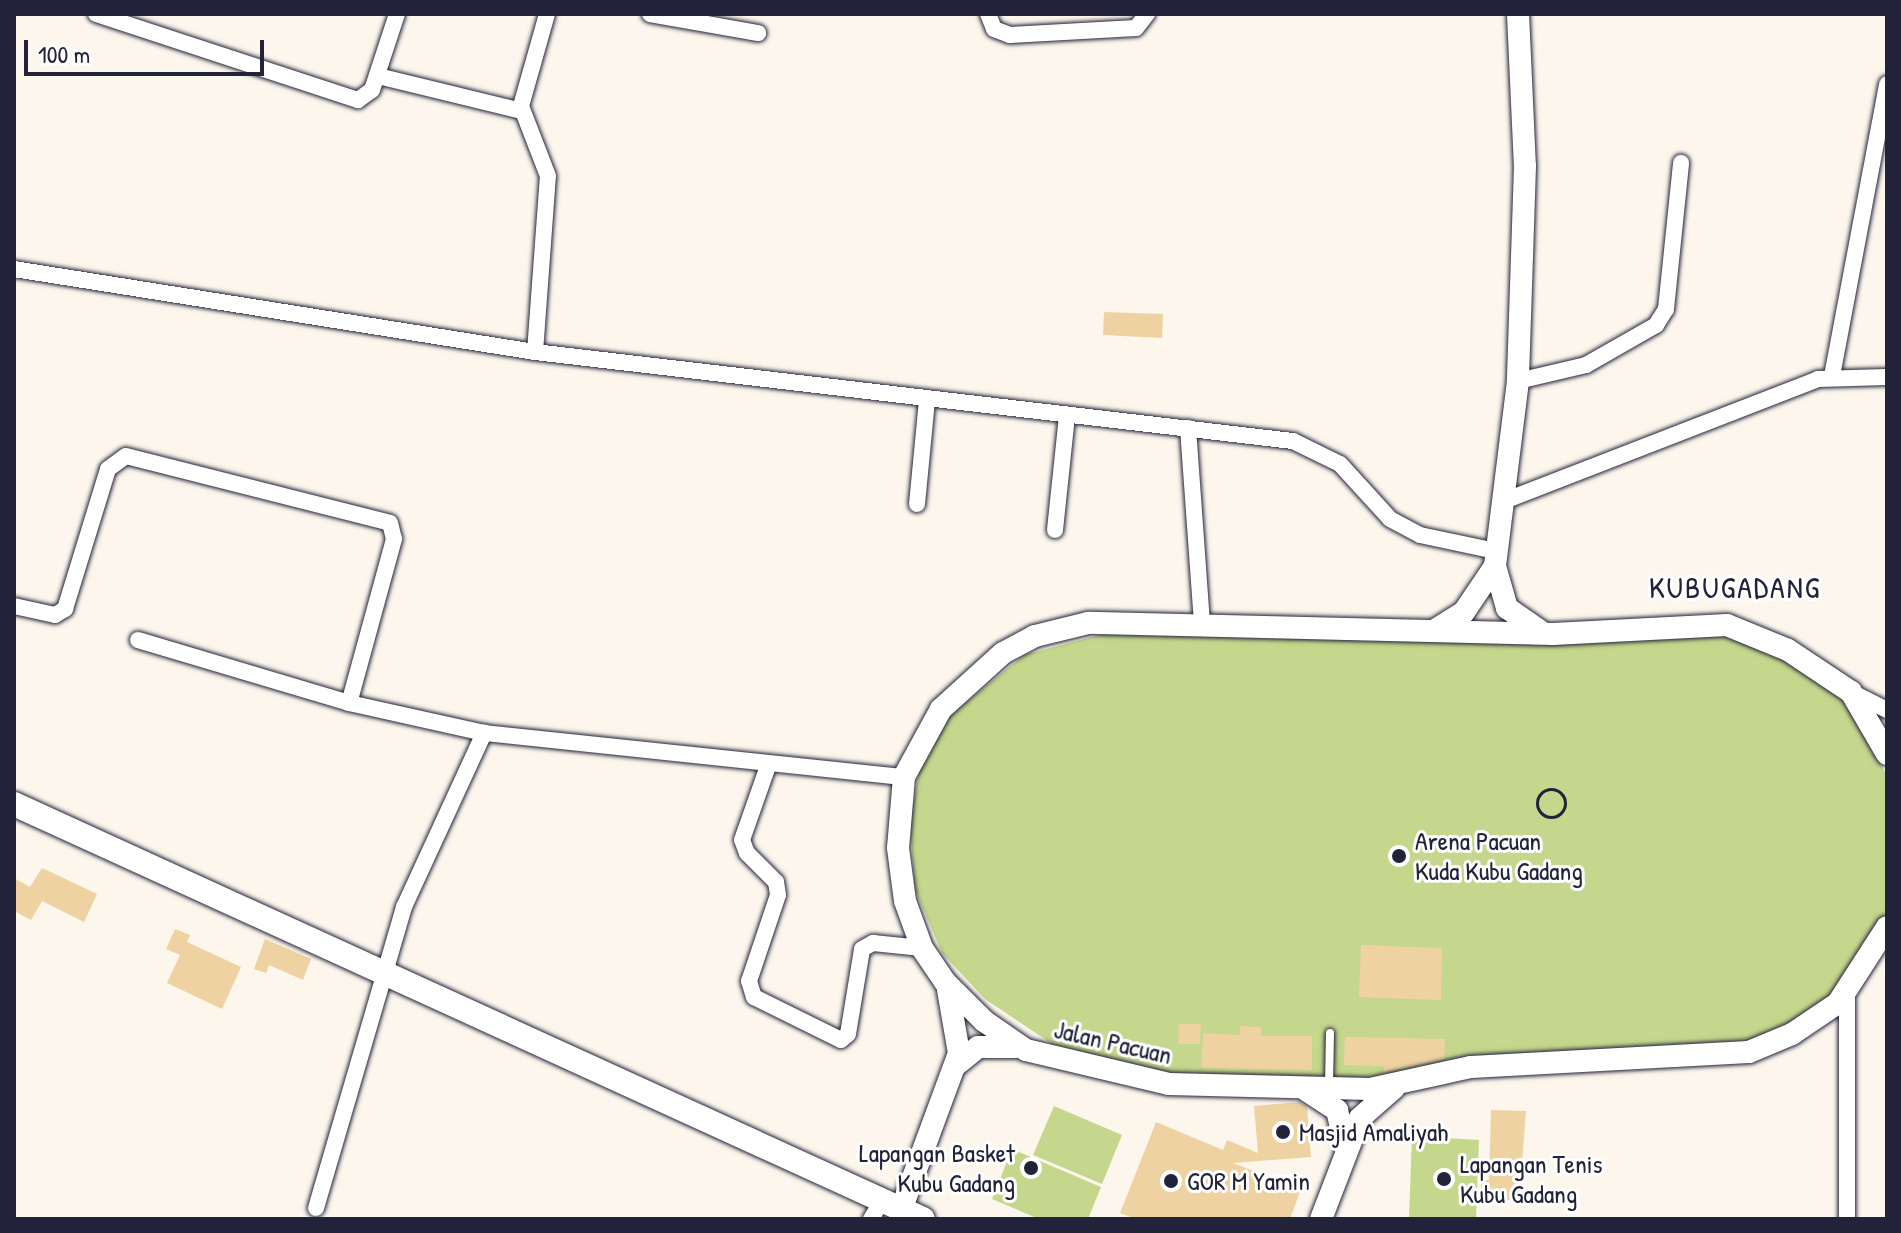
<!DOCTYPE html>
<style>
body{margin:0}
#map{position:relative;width:1901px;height:1233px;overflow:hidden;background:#fcf6ec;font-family:"Patrick Hand",sans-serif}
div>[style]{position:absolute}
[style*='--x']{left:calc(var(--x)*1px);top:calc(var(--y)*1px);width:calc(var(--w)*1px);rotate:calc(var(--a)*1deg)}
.green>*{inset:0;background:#c4d78c}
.building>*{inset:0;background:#efd2a2}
.path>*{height:3px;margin-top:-1.5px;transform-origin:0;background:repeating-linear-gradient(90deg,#22223b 0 2px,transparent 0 8px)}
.path>.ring{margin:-1.5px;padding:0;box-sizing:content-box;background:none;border:3px solid #22223b;border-radius:50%}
.roads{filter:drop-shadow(0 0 2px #22223b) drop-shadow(0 0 2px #22223b)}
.service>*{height:8px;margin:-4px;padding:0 4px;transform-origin:4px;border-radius:4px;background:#fff}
.minor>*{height:16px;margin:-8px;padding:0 8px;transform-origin:8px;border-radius:8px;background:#fff}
.tertiary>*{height:22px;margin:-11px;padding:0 11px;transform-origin:11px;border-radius:11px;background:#fff}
.secondary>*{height:24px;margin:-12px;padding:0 12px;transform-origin:12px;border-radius:12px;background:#fff}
.dots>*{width:22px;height:22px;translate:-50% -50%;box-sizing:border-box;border:4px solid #fff;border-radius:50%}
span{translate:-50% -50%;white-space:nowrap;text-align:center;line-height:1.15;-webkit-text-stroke:6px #fff;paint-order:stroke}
.poi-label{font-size:26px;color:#22223b}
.left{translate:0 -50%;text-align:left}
.right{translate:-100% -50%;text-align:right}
.street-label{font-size:26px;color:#22223b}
.quarter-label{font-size:30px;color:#22223b;letter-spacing:2px}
.frame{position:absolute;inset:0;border:16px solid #22223b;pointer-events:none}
.scale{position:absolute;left:24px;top:40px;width:240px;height:36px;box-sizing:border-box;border:4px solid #22223b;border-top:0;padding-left:10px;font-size:24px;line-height:28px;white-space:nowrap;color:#22223b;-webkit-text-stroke:6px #fff;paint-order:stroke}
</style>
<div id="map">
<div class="green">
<i style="clip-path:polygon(1107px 633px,1732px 636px,1767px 647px,1847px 699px,1887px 776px,1887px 911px,1870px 955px,1856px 976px,1773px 1044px,1391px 1079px,1212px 1078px,1145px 1070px,1058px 1048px,985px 999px,942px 953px,915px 890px,910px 823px,921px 762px,941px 723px,1024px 655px)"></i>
<i style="clip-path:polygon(1054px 1106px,1122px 1135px,1102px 1184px,1033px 1155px)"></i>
<i style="clip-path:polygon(1412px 1136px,1479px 1140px,1476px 1219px,1409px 1219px)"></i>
<i style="clip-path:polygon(1012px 1149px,1101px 1187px,1088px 1219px,1039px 1219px,992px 1199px)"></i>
</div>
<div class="building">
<i style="clip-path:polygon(1104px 312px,1163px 314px,1162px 338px,1103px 335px)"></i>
<i style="clip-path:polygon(42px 868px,97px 894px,84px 922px,42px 901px,31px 920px,14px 911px,14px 878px,30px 887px)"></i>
<i style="clip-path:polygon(175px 929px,190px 935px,187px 942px,241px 967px,222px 1009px,167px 983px,180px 955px,166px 949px)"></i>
<i style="clip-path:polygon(265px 939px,311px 959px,303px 980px,269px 965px,266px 973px,254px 969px)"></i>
<i style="clip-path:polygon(1361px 945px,1442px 948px,1441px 1000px,1359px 997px)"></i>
<i style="clip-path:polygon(1179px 1024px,1201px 1024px,1200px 1044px,1178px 1044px)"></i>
<i style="clip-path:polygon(1240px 1026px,1261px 1027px,1261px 1036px,1312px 1036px,1312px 1070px,1201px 1068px,1203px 1033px,1240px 1035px)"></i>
<i style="clip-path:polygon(1345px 1037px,1445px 1039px,1444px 1059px,1384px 1072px,1384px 1066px,1344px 1065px)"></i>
<i style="clip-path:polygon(1300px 1102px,1307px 1107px,1311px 1157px,1233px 1163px,1301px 1189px,1290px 1219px,1136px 1219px,1120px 1213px,1156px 1122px,1223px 1150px,1227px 1140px,1258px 1153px,1254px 1106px)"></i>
<i style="clip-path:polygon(1491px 1110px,1526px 1111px,1519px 1200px,1481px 1200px,1481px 1180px,1489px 1180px)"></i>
</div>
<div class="path">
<i class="ring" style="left:1537px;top:789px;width:25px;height:25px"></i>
</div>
<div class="roads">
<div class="service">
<i style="--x:1329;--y:1085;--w:52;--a:-88.9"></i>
</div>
<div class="minor">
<i style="--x:96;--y:14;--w:276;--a:18.2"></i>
<i style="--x:358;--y:100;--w:17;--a:-36"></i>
<i style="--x:372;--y:90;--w:80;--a:-71.8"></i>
<i style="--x:650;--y:14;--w:110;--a:10"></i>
<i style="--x:988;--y:14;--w:16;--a:68"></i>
<i style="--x:994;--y:29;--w:17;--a:21"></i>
<i style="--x:1010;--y:35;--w:126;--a:-3.2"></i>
<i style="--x:1136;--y:28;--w:18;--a:-52"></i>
<i style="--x:378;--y:76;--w:148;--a:13.7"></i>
<i style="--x:14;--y:269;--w:528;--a:9.05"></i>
<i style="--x:535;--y:352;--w:763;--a:6.7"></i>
<i style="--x:1293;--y:441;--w:52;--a:26.1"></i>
<i style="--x:1340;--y:464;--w:74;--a:47.7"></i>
<i style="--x:1390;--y:519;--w:34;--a:28"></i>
<i style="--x:1420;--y:535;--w:78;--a:11.9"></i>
<i style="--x:535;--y:352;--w:176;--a:-85.8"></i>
<i style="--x:548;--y:176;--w:75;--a:-111.1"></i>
<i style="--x:521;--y:106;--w:96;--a:-74.2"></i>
<i style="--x:1832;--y:376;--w:297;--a:-79.3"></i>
<i style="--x:1518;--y:381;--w:70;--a:-13.2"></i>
<i style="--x:1586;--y:365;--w:81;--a:-29.7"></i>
<i style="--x:1656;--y:325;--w:19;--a:-58"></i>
<i style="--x:1666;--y:309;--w:147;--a:-84.1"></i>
<i style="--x:1188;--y:428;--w:196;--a:85.9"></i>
<i style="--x:1504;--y:501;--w:337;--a:-21.2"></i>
<i style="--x:1818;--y:379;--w:69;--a:-1.7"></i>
<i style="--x:917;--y:504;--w:104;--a:-84.5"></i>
<i style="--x:1055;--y:530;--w:115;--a:-84"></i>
<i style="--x:14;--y:606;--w:42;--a:12.4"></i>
<i style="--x:55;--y:615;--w:12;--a:-31"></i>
<i style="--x:65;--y:609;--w:146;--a:-72.9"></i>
<i style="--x:108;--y:469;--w:22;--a:-36"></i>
<i style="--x:126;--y:456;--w:272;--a:14.2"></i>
<i style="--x:390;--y:523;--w:16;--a:76"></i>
<i style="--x:394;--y:539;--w:170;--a:105.3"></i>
<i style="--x:349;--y:703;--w:138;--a:12.5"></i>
<i style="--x:484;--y:733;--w:422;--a:6"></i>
<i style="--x:138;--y:640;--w:220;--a:16.6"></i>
<i style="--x:1851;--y:692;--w:40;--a:26.6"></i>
<i style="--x:768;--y:766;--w:78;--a:109.4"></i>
<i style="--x:742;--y:840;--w:14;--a:69"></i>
<i style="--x:747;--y:853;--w:41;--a:45"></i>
<i style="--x:776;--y:882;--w:13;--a:81"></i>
<i style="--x:778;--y:895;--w:91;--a:108.6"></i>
<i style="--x:749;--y:981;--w:17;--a:73"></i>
<i style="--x:754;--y:997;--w:97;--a:26.3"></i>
<i style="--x:841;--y:1040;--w:9;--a:-41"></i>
<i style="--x:848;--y:1034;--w:86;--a:-80.6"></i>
<i style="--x:862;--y:949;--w:13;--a:-29"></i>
<i style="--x:873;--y:943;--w:49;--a:5.8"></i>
<i style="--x:316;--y:1208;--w:314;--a:-73.7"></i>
<i style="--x:404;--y:907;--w:192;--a:-65.3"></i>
<i style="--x:871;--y:1219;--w:21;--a:-59"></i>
<i style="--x:1847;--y:1219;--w:226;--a:-90"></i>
</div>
<div class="tertiary">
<i style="--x:1518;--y:14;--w:152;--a:87.4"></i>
<i style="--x:1525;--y:166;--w:215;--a:91.9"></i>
<i style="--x:1518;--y:381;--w:186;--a:97.1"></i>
<i style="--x:1495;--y:566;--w:44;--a:74.1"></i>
<i style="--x:1507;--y:608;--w:40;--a:34.9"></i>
<i style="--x:1435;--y:630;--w:34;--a:-32"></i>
<i style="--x:1464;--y:612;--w:55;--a:-56"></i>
<i style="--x:1887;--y:754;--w:72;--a:-120.1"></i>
<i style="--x:1851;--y:692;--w:76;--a:-146.3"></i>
<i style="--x:1788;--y:650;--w:66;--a:-157.7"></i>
<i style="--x:1727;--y:625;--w:174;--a:177"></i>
<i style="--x:1553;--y:634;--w:465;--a:-178.6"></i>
<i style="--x:1088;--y:623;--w:55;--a:166.2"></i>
<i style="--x:1035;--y:636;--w:36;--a:152"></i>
<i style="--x:1003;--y:653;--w:84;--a:137.9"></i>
<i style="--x:941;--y:709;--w:77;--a:118.6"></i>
<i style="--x:904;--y:777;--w:71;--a:94.8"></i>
<i style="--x:898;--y:848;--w:53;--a:82.5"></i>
<i style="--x:905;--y:901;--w:50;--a:70.1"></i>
<i style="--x:922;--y:948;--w:41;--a:55.9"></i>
<i style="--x:945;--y:982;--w:55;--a:45"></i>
<i style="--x:984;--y:1021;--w:51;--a:34.6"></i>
<i style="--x:1026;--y:1050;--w:147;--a:13.4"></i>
<i style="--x:1169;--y:1084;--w:201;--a:1.4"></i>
<i style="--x:1370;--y:1089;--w:103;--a:-12.3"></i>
<i style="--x:1471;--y:1067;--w:278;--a:-3.1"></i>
<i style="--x:1749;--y:1052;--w:47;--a:-22.7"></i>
<i style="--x:1792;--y:1034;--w:55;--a:-34"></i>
<i style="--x:1838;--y:1003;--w:90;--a:-57.2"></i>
<i style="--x:956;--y:1065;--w:28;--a:-39"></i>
<i style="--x:978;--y:1047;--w:38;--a:0"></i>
<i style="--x:1306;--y:1090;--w:37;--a:33"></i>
<i style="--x:1337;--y:1110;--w:39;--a:77"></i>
<i style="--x:901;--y:1210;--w:167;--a:-69.7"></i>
<i style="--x:959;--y:1053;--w:64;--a:-99.9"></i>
<i style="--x:1321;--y:1219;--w:108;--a:-68.9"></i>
<i style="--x:1360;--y:1118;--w:45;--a:-41.4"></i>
</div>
<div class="secondary">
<i style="--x:14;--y:804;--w:999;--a:24.54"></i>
</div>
</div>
<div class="dots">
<i style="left:1399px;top:856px;background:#22223b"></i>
<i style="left:1283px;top:1132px;background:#22223b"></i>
<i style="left:1031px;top:1168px;background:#22223b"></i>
<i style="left:1444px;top:1179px;background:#22223b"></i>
<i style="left:1171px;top:1181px;background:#22223b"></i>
</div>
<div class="poi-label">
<span class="left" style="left:1415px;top:856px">Arena Pacuan<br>Kuda Kubu Gadang</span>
<span class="left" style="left:1299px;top:1132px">Masjid Amaliyah</span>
<span class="right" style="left:1015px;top:1168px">Lapangan Basket<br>Kubu Gadang</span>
<span class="left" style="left:1460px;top:1179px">Lapangan Tenis<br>Kubu Gadang</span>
<span class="left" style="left:1187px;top:1181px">GOR M Yamin</span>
</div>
<div class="street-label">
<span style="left:1113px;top:1042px;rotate:13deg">Jalan Pacuan</span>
</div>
<div class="quarter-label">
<span style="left:1735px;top:587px">KUBUGADANG</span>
</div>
<div class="frame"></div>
<div class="scale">100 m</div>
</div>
